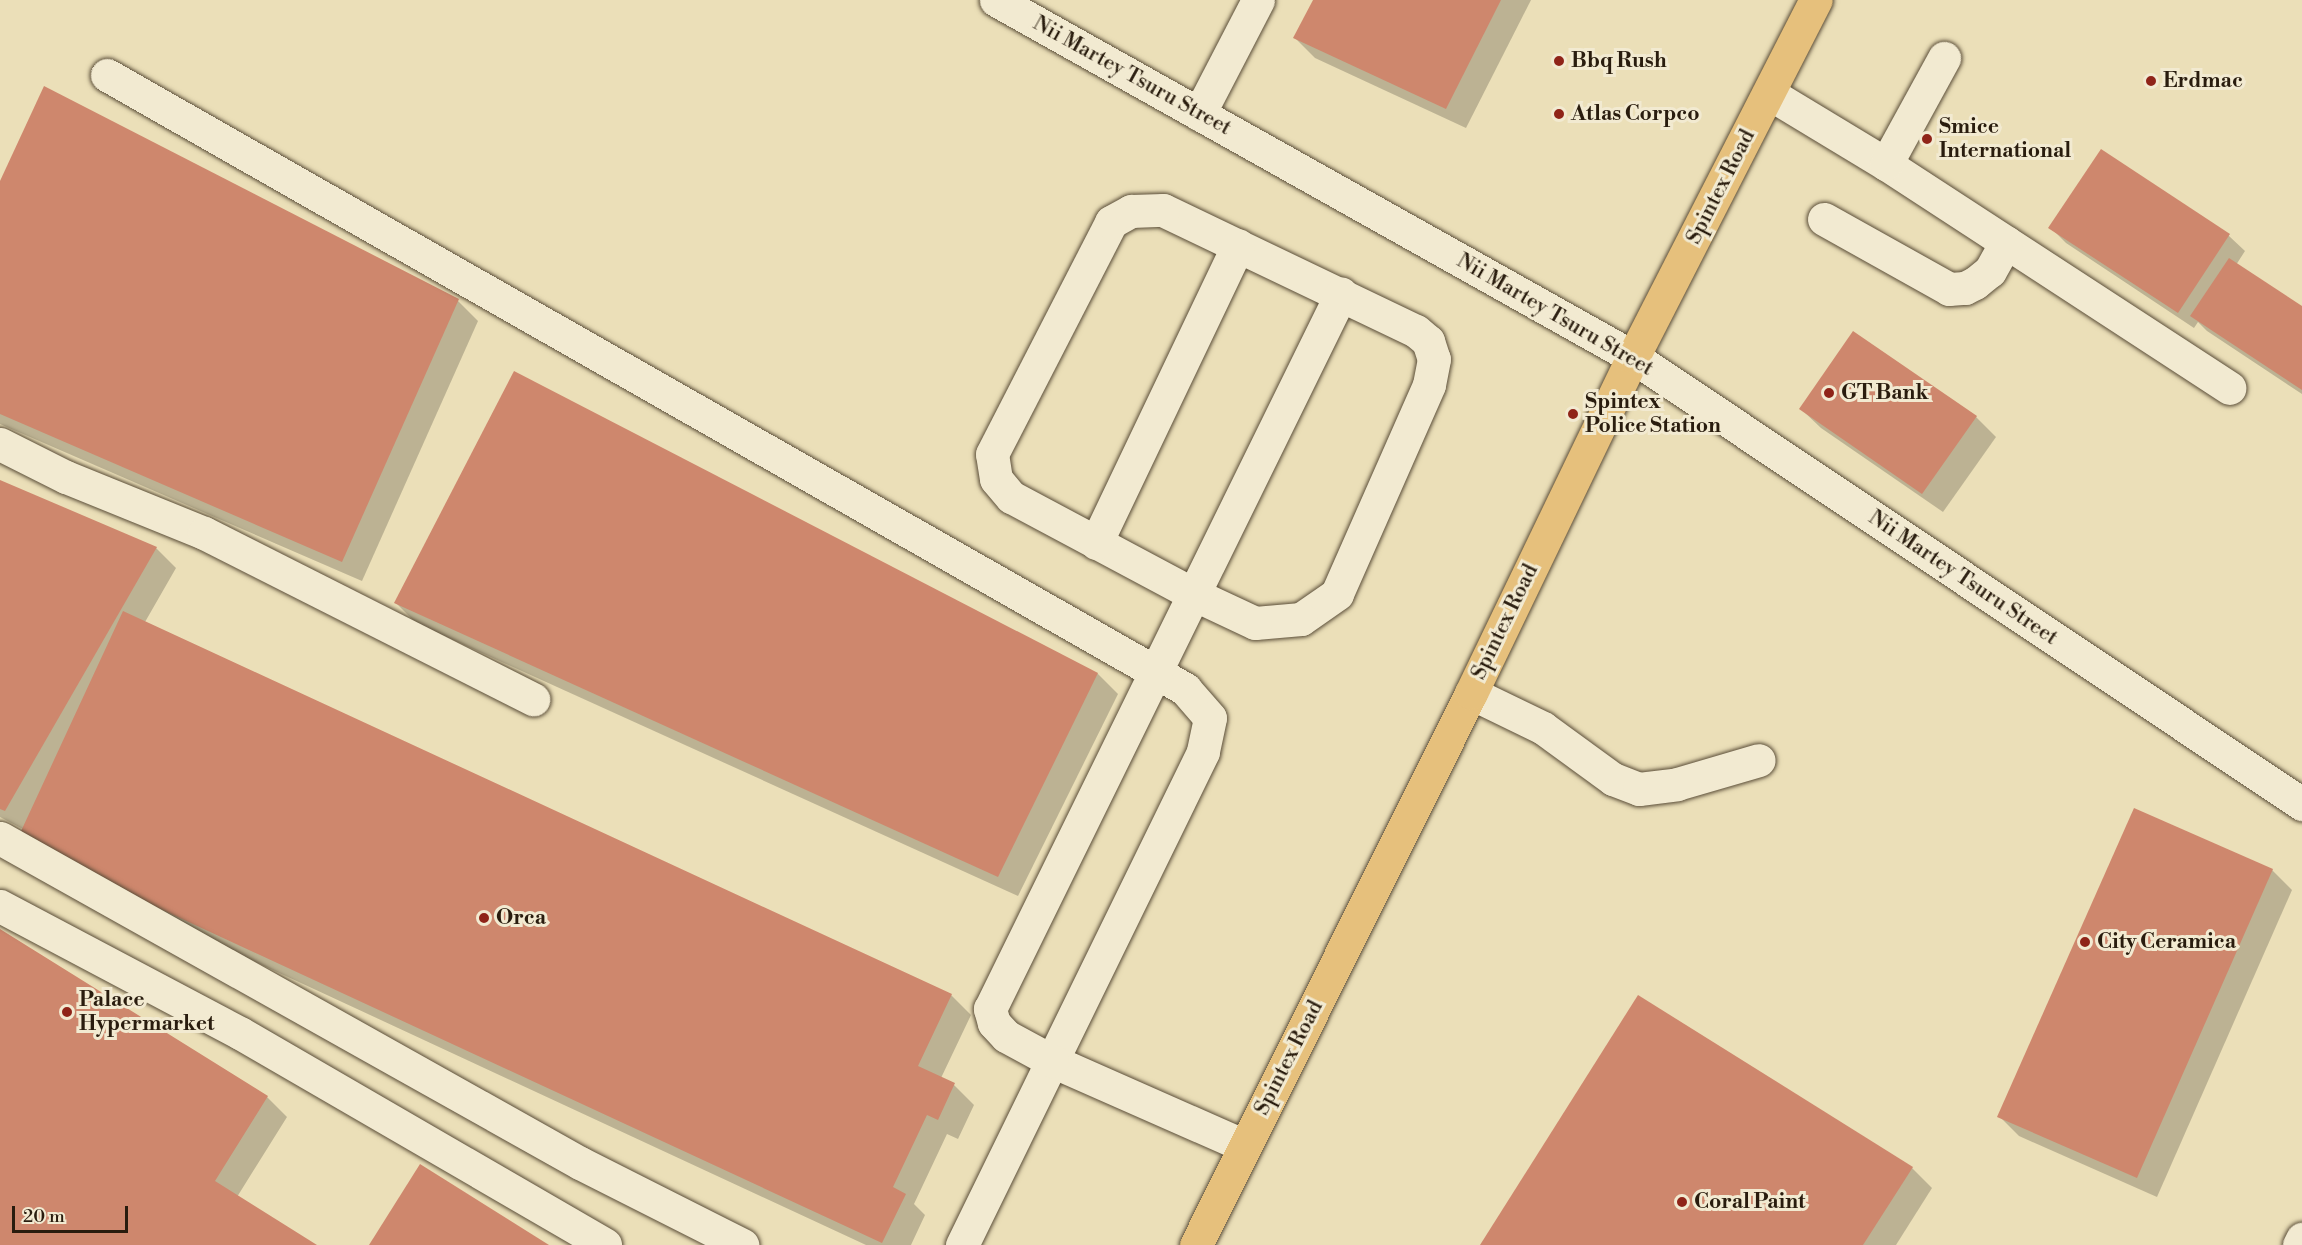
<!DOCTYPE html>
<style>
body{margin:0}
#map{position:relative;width:2302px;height:1245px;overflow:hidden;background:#ebdfb8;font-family:"Libre Bodoni",serif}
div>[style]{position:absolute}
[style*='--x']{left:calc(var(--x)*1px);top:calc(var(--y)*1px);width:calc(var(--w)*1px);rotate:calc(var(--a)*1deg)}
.shadow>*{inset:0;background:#0003}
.building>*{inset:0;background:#ce876d}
.roads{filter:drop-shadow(0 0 2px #5a4d38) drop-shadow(0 0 2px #5a4d38)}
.minor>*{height:33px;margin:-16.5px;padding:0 16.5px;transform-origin:16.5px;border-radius:16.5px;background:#f2ead1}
.major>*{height:33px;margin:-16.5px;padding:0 16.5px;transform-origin:16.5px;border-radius:16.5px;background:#e6c07c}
.dots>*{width:16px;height:16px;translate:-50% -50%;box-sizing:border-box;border:3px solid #f2ead1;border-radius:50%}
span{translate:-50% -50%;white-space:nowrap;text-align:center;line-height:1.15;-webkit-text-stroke:6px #f2ead1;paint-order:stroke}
.poi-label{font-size:21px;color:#291c0e;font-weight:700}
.left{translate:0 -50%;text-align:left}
.street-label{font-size:21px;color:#291c0e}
.scale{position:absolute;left:12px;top:1206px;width:116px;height:27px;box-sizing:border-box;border:3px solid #291c0e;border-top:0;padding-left:8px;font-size:18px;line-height:21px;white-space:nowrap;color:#291c0e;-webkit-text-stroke:4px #f2ead1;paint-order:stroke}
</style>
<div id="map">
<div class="shadow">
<i style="clip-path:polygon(1314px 0,1531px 0,1466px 128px,1315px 58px,1295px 38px)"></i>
<i style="clip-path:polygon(2102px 151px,2229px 236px,2245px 251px,2236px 265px,2302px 308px,2302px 394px,2207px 331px,2198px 322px,2194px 328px,2066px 243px,2050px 227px)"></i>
<i style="clip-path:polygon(0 184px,458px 301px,478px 321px,362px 581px,0 424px)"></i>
<i style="clip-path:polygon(515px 373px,1098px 674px,1118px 694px,1018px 896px,416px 623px,396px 603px)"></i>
<i style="clip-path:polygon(1801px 409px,1976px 417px,1996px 437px,1943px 512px,1821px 428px)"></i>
<i style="clip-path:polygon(0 482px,156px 548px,176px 568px,145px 622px,951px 995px,971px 1015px,941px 1078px,954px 1085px,974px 1105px,958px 1139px,947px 1134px,914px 1204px,925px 1215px,911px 1245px,866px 1245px,38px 861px,23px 829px,0 817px)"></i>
<i style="clip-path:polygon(2272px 870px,2292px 890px,2157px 1197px,2019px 1136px,1999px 1116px)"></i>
<i style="clip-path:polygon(0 930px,267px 1097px,287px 1117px,237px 1197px,314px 1245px,0 1245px)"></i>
<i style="clip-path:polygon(1912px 1168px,1932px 1188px,1896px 1245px,1482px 1245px)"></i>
</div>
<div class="building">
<i style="clip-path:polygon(1313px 0,1501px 0,1446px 109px,1293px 38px)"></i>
<i style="clip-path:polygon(44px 86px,459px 299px,342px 562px,0 414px,0 181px)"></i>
<i style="clip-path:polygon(2101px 149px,2230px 234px,2178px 313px,2048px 228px)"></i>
<i style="clip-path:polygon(2229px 258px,2302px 306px,2302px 390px,2190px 316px)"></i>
<i style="clip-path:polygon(1853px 331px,1977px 416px,1922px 494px,1799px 409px)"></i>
<i style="clip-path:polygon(514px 371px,1098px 673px,998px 877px,394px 603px)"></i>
<i style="clip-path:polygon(0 480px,157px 547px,5px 811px,0 809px)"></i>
<i style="clip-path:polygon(123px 611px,952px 994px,918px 1066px,955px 1083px,938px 1120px,927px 1115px,893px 1187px,906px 1194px,882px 1243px,16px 842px)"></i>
<i style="clip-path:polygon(2134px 808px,2273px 869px,2137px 1178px,1997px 1117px)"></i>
<i style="clip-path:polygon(0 929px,268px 1096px,215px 1181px,317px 1245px,0 1245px)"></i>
<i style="clip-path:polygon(1638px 995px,1913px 1167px,1863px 1245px,1480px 1245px)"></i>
<i style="clip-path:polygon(420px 1164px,549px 1245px,369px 1245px)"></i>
</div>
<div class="roads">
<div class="minor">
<i style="--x:996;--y:0;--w:730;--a:29.27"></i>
<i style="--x:1633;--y:357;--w:805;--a:33.75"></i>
<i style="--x:107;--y:75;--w:1241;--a:29.66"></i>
<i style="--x:1185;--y:689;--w:38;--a:49"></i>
<i style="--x:1210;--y:718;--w:35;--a:102"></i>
<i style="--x:1203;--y:752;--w:549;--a:116.05"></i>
<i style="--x:1770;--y:94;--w:135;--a:31.1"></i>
<i style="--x:1886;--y:164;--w:410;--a:33.1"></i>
<i style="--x:1199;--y:114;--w:128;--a:-62.6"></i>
<i style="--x:1886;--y:164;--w:121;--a:-61.3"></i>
<i style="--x:1163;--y:210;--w:280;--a:25.6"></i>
<i style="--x:1416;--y:331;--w:16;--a:40"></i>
<i style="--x:1428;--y:341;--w:19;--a:72"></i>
<i style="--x:1434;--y:359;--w:26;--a:101"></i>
<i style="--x:1429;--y:385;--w:228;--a:113.8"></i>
<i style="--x:1337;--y:594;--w:44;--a:145.2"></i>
<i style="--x:1301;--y:619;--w:46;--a:175"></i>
<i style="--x:1255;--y:623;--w:68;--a:-154.9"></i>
<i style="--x:1193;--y:594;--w:206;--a:-151.9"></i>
<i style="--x:1011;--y:497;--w:23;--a:-130"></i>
<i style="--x:996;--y:479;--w:25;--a:-99"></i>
<i style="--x:992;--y:454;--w:261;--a:-62.8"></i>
<i style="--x:1111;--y:222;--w:23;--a:-29"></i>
<i style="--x:1131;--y:211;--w:32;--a:-2"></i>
<i style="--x:1824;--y:219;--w:143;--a:29.2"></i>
<i style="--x:1949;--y:289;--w:16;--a:-4"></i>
<i style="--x:1965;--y:288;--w:11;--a:-27"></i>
<i style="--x:1975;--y:283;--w:19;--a:-39"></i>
<i style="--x:1990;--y:271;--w:33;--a:-61"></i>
<i style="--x:0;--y:444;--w:74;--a:26.6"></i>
<i style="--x:66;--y:477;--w:149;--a:22.1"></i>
<i style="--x:204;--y:533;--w:369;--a:26.8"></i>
<i style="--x:1096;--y:543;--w:330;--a:-64.5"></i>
<i style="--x:1471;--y:693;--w:80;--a:25.9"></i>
<i style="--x:1543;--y:728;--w:87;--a:36.1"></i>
<i style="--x:1613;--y:779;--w:28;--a:21"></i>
<i style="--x:1639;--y:789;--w:38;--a:-7"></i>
<i style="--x:1677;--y:784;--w:85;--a:-16.3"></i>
<i style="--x:0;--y:838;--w:665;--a:29.26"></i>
<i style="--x:580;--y:1163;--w:182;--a:26.8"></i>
<i style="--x:0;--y:906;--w:272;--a:27.9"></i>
<i style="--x:240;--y:1033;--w:422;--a:30.1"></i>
<i style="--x:1245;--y:1146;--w:211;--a:-156.2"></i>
<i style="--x:1052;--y:1061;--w:52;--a:-151.5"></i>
<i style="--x:1006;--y:1036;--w:18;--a:-133"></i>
<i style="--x:994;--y:1023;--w:15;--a:-106"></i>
<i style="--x:990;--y:1009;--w:797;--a:-63.85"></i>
<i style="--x:2299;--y:1245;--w:7;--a:-63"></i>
</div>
<div class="major">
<i style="--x:1196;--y:1245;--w:617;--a:-63.52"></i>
<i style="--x:1471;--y:693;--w:373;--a:-64.3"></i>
<i style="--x:1633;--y:357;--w:401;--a:-62.9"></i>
</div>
</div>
<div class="dots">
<i style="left:1559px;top:61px;background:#8f2418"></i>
<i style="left:2151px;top:81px;background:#8f2418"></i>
<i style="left:1559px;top:114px;background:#8f2418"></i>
<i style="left:1927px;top:139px;background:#8f2418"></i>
<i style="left:1829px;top:393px;background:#8f2418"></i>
<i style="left:1573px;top:414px;background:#8f2418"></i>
<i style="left:484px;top:918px;background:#8f2418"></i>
<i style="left:2085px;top:942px;background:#8f2418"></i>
<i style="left:67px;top:1012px;background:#8f2418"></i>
<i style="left:1682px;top:1202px;background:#8f2418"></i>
</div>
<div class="poi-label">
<span class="left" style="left:1571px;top:61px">Bbq Rush</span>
<span class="left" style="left:2163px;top:81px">Erdmac</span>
<span class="left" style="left:1571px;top:114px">Atlas Corpco</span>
<span class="left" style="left:1939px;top:139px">Smice<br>International</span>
<span class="left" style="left:1841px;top:393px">GT Bank</span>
<span class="left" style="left:1585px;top:414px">Spintex<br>Police Station</span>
<span class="left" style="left:496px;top:918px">Orca</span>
<span class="left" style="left:2097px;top:942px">City Ceramica</span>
<span class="left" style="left:79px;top:1012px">Palace<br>Hypermarket</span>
<span class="left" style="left:1694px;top:1202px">Coral Paint</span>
</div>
<div class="street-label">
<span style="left:1132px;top:76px;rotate:29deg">Nii Martey Tsuru Street</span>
<span style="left:1721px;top:187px;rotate:-63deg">Spintex Road</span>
<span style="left:1555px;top:315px;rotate:30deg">Nii Martey Tsuru Street</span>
<span style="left:1963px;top:578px;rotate:34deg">Nii Martey Tsuru Street</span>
<span style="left:1505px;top:622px;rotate:-64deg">Spintex Road</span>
<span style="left:1289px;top:1058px;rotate:-63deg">Spintex Road</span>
</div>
<div class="scale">20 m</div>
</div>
